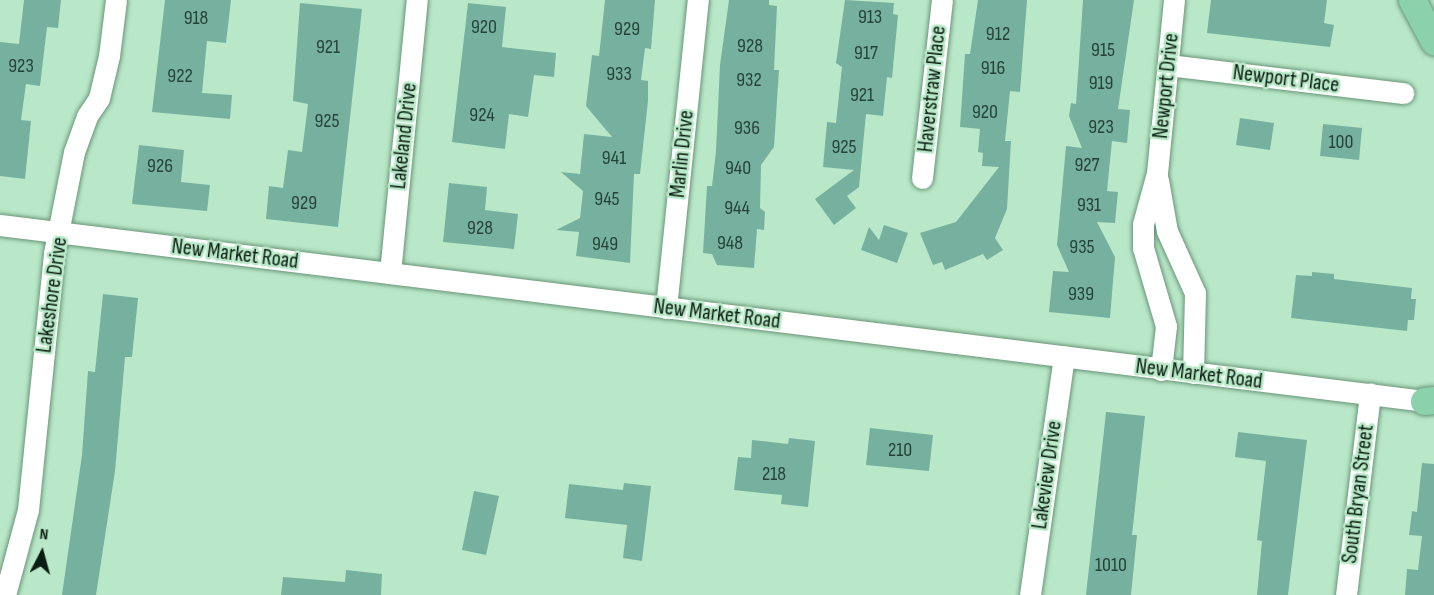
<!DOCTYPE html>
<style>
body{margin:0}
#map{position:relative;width:1434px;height:595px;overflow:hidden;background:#b9e8c8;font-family:"Sofia Sans Condensed",sans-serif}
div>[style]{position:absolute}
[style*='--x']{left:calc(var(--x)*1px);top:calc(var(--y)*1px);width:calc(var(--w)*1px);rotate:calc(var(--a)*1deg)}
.building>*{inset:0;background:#76b1a0}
.roads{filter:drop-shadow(0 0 2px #699578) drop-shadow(0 0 2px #699578)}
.minor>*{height:21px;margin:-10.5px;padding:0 10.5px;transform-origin:10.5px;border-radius:10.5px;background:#fff}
.major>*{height:27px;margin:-13.5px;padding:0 13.5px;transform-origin:13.5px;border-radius:13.5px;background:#8bd1aa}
span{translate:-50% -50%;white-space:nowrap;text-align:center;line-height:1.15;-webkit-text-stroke:5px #b9e8c8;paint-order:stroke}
.number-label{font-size:20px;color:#264236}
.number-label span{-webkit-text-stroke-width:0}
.street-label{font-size:22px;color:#0b1d12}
.north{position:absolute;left:12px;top:523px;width:60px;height:60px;-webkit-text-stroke:4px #b9e8c8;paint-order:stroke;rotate:6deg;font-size:16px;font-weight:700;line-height:24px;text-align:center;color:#0b1d12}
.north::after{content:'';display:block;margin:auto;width:21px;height:27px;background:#0b1d12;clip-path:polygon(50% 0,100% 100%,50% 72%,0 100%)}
</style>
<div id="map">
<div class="building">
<i style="clip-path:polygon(24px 0,61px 0,58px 28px,47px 27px,40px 86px,26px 84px,21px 120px,31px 121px,25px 179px,0 176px,0 42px,19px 44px)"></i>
<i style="clip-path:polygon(165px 0,231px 0,226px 43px,207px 41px,202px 93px,232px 95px,230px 119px,152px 112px)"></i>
<i style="clip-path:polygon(605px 0,655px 0,651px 49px,645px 48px,641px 80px,648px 81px,648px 101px,640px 174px,634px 174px,630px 263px,576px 256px,579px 232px,556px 230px,580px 218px,583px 191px,561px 172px,580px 174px,584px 134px,612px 137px,586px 106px,592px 55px,599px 56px)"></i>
<i style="clip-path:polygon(729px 0,769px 0,769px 5px,777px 6px,774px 70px,779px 70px,774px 147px,761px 165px,760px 208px,765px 212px,764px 230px,757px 229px,754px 268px,717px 265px,712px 254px,703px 253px,707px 186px,712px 186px,716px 151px,720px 65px)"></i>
<i style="clip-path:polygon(845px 0,894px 3px,893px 14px,898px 15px,892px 78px,887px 77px,883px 116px,866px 114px,859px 187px,847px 196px,856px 208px,834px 225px,815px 199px,854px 170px,823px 167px,827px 122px,836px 123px,842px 67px,836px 63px)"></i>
<i style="clip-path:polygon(978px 0,1027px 0,1020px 92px,1010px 91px,1005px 141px,1011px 141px,1007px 209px,995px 238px,1003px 250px,987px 260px,983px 254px,945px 270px,942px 262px,933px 265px,920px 233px,956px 222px,999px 167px,982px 166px,983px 153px,978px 152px,980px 129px,960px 127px,965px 54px,970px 54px)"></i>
<i style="clip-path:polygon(1083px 0,1134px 0,1118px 109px,1130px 110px,1127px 143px,1112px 141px,1107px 191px,1118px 192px,1115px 223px,1097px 222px,1115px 257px,1110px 318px,1049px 312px,1053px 271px,1069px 272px,1057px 245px,1066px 146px,1082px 148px,1069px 116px,1071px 103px,1076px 104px)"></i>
<i style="clip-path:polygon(1211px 0,1327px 0,1324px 23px,1334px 25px,1330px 47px,1207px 33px)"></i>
<i style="clip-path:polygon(300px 3px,362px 9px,338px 227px,266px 219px,269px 186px,283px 188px,288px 150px,302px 152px,308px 104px,293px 101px)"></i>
<i style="clip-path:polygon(468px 3px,506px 7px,502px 47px,556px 53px,554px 77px,534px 75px,528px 117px,509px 114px,505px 149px,452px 142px)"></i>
<i style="clip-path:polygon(1240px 118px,1274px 123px,1270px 150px,1236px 145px)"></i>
<i style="clip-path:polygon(1323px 124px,1362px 128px,1359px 160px,1320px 156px)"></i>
<i style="clip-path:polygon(139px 145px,184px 150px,181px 182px,210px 185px,207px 211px,132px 204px)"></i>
<i style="clip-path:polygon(449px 183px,487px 187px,485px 210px,518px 214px,514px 249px,443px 242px)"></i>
<i style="clip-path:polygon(884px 225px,908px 233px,897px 263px,861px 250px,869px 227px,879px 240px)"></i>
<i style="clip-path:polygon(1312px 272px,1334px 274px,1334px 279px,1412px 288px,1411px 299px,1416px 299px,1414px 320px,1408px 320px,1407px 331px,1291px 318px,1296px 275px,1312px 276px)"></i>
<i style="clip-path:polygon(103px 294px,138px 298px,132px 357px,125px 357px,115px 471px,96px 595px,62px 595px,82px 455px,88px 371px,95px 372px)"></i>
<i style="clip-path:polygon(1106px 412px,1145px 416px,1132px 535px,1137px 535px,1131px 595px,1086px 595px)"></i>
<i style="clip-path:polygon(870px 428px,933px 435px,929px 471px,866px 465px)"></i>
<i style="clip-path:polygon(1238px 432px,1307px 440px,1288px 595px,1257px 595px,1262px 541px,1257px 540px,1266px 461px,1235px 457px)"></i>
<i style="clip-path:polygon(789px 438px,815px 441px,808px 507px,781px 504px,782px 495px,734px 490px,738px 457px,751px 458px,752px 440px,788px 444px)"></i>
<i style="clip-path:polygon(1422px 463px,1434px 464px,1434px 595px,1405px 595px,1407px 569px,1418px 570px,1422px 536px,1409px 535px,1412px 511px,1417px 512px)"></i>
<i style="clip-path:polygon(624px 483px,651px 486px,642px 561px,623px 558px,627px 525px,565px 518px,569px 484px,623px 490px)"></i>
<i style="clip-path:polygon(474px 491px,499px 496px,486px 555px,462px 550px)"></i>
<i style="clip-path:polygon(346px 570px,382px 574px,381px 595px,281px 595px,283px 577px,345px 582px)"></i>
</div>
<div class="roads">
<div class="minor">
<i style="--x:1168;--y:65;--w:237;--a:6.8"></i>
<i style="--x:922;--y:178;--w:179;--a:-83.6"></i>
<i style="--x:1158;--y:180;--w:52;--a:80"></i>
<i style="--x:1167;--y:231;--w:68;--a:65.7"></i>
<i style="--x:1195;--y:293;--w:80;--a:91.4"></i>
<i style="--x:0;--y:225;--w:1445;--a:7.04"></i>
<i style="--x:390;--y:273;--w:274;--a:-84.4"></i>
<i style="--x:666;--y:308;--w:310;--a:-84.1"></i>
<i style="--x:1161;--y:370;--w:44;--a:-83.5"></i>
<i style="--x:1166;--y:326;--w:81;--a:-106.4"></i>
<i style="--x:1143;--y:248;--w:24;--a:-90"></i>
<i style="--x:1143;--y:224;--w:53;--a:-74.6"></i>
<i style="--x:1157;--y:173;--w:174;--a:-84.4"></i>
<i style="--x:5;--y:595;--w:88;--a:-74.9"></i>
<i style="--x:28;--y:510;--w:258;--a:-84.2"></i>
<i style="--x:54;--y:253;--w:103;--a:-78.8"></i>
<i style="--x:74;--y:152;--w:38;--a:-70"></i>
<i style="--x:87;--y:116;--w:22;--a:-56"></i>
<i style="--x:99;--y:98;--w:43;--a:-76.6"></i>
<i style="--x:109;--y:56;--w:56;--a:-82.9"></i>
<i style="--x:1030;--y:595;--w:241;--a:-81.9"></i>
<i style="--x:1346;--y:595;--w:203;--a:-83.2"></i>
</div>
<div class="major">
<i style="--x:1412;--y:0;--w:47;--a:61.8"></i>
<i style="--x:1424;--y:401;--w:10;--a:-6"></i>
</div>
</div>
<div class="number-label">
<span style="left:870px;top:17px">913</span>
<span style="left:196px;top:18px">918</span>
<span style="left:484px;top:27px">920</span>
<span style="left:627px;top:29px">929</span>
<span style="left:998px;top:34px">912</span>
<span style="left:750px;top:46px">928</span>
<span style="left:328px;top:47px">921</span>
<span style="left:1103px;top:50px">915</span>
<span style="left:866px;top:53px">917</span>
<span style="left:21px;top:66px">923</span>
<span style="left:993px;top:68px">916</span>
<span style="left:619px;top:74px">933</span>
<span style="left:180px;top:76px">922</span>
<span style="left:749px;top:80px">932</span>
<span style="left:1101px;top:83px">919</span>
<span style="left:862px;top:95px">921</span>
<span style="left:985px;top:112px">920</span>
<span style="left:482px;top:115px">924</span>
<span style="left:327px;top:121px">925</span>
<span style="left:1101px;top:127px">923</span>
<span style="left:747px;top:128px">936</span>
<span style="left:1341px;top:142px">100</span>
<span style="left:844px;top:147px">925</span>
<span style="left:614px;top:158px">941</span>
<span style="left:1087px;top:165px">927</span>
<span style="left:160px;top:166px">926</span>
<span style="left:738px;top:168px">940</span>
<span style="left:607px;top:199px">945</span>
<span style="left:304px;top:203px">929</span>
<span style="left:1089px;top:205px">931</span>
<span style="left:737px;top:208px">944</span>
<span style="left:480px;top:228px">928</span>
<span style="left:730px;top:243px">948</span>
<span style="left:605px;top:244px">949</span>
<span style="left:1082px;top:247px">935</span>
<span style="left:1081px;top:294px">939</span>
<span style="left:900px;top:450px">210</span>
<span style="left:774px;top:474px">218</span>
<span style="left:1111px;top:565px">1010</span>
</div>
<div class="street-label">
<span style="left:1286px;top:79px;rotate:7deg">Newport Place</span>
<span style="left:1166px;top:86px;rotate:-84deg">Newport Drive</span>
<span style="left:932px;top:89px;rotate:-84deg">Haverstraw Place</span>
<span style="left:404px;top:136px;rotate:-84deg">Lakeland Drive</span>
<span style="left:682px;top:154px;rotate:-84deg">Marlin Drive</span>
<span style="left:235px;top:254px;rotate:7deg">New Market Road</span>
<span style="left:52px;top:295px;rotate:-82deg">Lakeshore Drive</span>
<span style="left:717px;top:314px;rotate:7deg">New Market Road</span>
<span style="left:1199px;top:374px;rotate:7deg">New Market Road</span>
<span style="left:1047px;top:475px;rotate:-82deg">Lakeview Drive</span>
<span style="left:1358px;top:494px;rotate:-83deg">South Bryan Street</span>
</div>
<div class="north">N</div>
</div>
